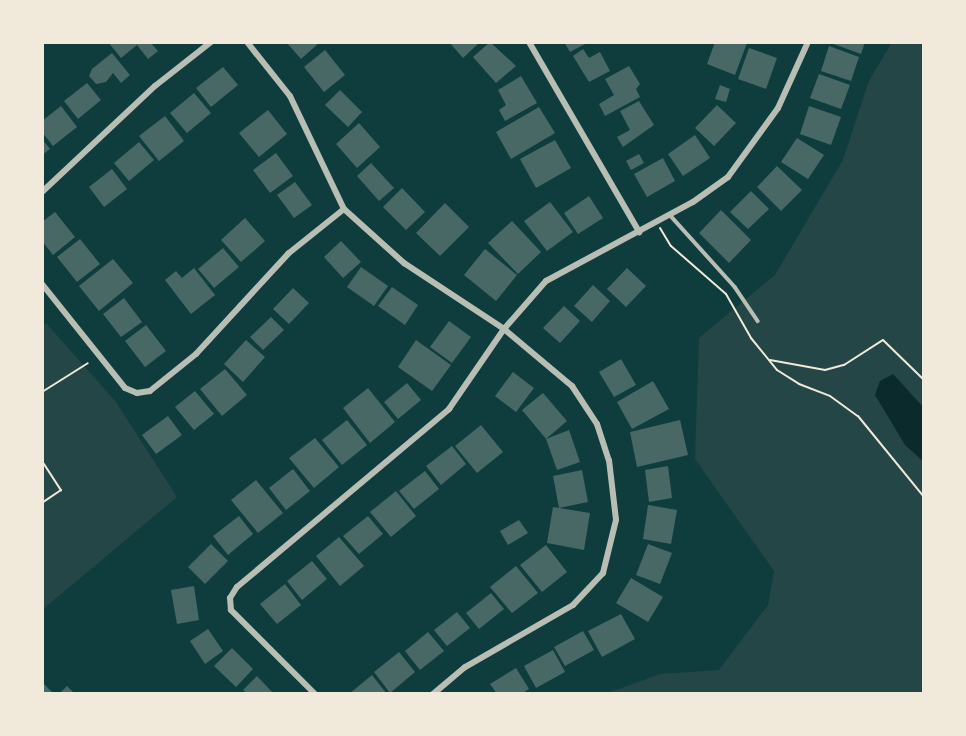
<!DOCTYPE html>
<style>
body{margin:0}
#map{position:relative;width:966px;height:736px;overflow:hidden;background:#0f3d3e;font-family:"Titillium Web",sans-serif}
div>[style]{position:absolute}
[style*='--x']{left:calc(var(--x)*1px);top:calc(var(--y)*1px);width:calc(var(--w)*1px);rotate:calc(var(--a)*1deg)}
.green>*{inset:0;background:#244646}
.water>*{inset:0;background:#0a2a2b}
.building>*{inset:0;background:#486865}
.path>*{height:2px;margin:-1px;padding:0 1px;transform-origin:1px;border-radius:1px;background:#f1e9da}
.service>*{height:3.5px;margin:-1.75px;padding:0 1.75px;transform-origin:1.75px;border-radius:1.75px;background:#b8beb3}
.minor>*{height:6px;margin:-3px;padding:0 3px;transform-origin:3px;border-radius:3px;background:#b8beb3}
span{translate:-50% -50%;white-space:nowrap;text-align:center;line-height:1.15;-webkit-text-stroke:5px #f1e9da;paint-order:stroke}
.frame{position:absolute;inset:0;border:44px solid #f1e9da;pointer-events:none}
</style>
<div id="map">
<div class="green">
<i style="clip-path:polygon(892px 42px,924px 42px,924px 694px,605px 694px,660px 674px,719px 670px,768px 605px,774px 571px,695px 459px,699px 338px,775px 275px,843px 160px,869px 81px)"></i>
<i style="clip-path:polygon(46px 323px,116px 402px,177px 497px,42px 610px,42px 328px)"></i>
</div>
<div class="water">
<i style="clip-path:polygon(893px 374px,924px 408px,924px 462px,905px 445px,875px 395px,880px 381px)"></i>
</div>
<div class="building">
<i style="clip-path:polygon(108px 42px,150px 42px,158px 51px,148px 59px,137px 45px,121px 58px)"></i>
<i style="clip-path:polygon(286px 42px,320px 42px,301px 59px)"></i>
<i style="clip-path:polygon(449px 42px,480px 42px,463px 58px)"></i>
<i style="clip-path:polygon(490px 42px,516px 66px,496px 83px,473px 57px)"></i>
<i style="clip-path:polygon(564px 42px,589px 42px,570px 52px)"></i>
<i style="clip-path:polygon(715px 42px,747px 43px,735px 75px,707px 64px)"></i>
<i style="clip-path:polygon(828px 42px,865px 42px,861px 54px)"></i>
<i style="clip-path:polygon(829px 46px,859px 57px,851px 81px,821px 71px)"></i>
<i style="clip-path:polygon(749px 48px,777px 58px,766px 89px,738px 79px)"></i>
<i style="clip-path:polygon(583px 49px,589px 58px,600px 52px,610px 71px,589px 82px,573px 56px)"></i>
<i style="clip-path:polygon(325px 50px,345px 75px,324px 92px,304px 67px)"></i>
<i style="clip-path:polygon(112px 53px,130px 75px,121px 83px,113px 73px,106px 82px,96px 84px,89px 76px,92px 69px)"></i>
<i style="clip-path:polygon(629px 66px,640px 84px,636px 89px,640px 97px,605px 116px,599px 104px,614px 95px,605px 79px)"></i>
<i style="clip-path:polygon(223px 67px,238px 85px,211px 107px,196px 88px)"></i>
<i style="clip-path:polygon(819px 74px,850px 85px,841px 109px,810px 98px)"></i>
<i style="clip-path:polygon(521px 76px,537px 103px,505px 121px,499px 110px,506px 105px,498px 90px)"></i>
<i style="clip-path:polygon(87px 83px,101px 100px,78px 119px,64px 101px)"></i>
<i style="clip-path:polygon(720px 85px,730px 89px,726px 102px,715px 99px)"></i>
<i style="clip-path:polygon(340px 90px,362px 112px,348px 127px,325px 105px)"></i>
<i style="clip-path:polygon(194px 93px,211px 113px,187px 133px,170px 113px)"></i>
<i style="clip-path:polygon(639px 101px,654px 125px,623px 147px,617px 137px,630px 130px,620px 111px)"></i>
<i style="clip-path:polygon(717px 105px,736px 123px,714px 146px,695px 128px)"></i>
<i style="clip-path:polygon(61px 106px,77px 127px,53px 146px,42px 132px,42px 121px)"></i>
<i style="clip-path:polygon(809px 106px,841px 117px,831px 145px,800px 134px)"></i>
<i style="clip-path:polygon(539px 107px,555px 133px,511px 159px,496px 132px)"></i>
<i style="clip-path:polygon(268px 110px,287px 134px,259px 157px,239px 133px)"></i>
<i style="clip-path:polygon(165px 116px,184px 141px,159px 161px,139px 136px)"></i>
<i style="clip-path:polygon(359px 123px,380px 147px,357px 168px,336px 144px)"></i>
<i style="clip-path:polygon(695px 135px,710px 158px,683px 176px,668px 154px)"></i>
<i style="clip-path:polygon(797px 138px,824px 155px,808px 179px,781px 162px)"></i>
<i style="clip-path:polygon(42px 139px,50px 149px,42px 155px)"></i>
<i style="clip-path:polygon(555px 140px,571px 168px,536px 188px,520px 159px)"></i>
<i style="clip-path:polygon(139px 142px,154px 160px,129px 181px,114px 163px)"></i>
<i style="clip-path:polygon(276px 153px,293px 176px,270px 193px,253px 170px)"></i>
<i style="clip-path:polygon(639px 154px,644px 163px,631px 170px,626px 161px)"></i>
<i style="clip-path:polygon(663px 158px,675px 181px,647px 197px,634px 174px)"></i>
<i style="clip-path:polygon(371px 163px,394px 188px,379px 201px,357px 176px)"></i>
<i style="clip-path:polygon(777px 166px,802px 190px,781px 211px,757px 187px)"></i>
<i style="clip-path:polygon(112px 169px,127px 189px,104px 207px,89px 187px)"></i>
<i style="clip-path:polygon(295px 182px,312px 205px,294px 218px,277px 195px)"></i>
<i style="clip-path:polygon(402px 188px,425px 212px,406px 230px,383px 207px)"></i>
<i style="clip-path:polygon(751px 191px,769px 209px,748px 229px,730px 212px)"></i>
<i style="clip-path:polygon(589px 196px,603px 218px,578px 234px,564px 213px)"></i>
<i style="clip-path:polygon(550px 202px,573px 232px,547px 251px,524px 221px)"></i>
<i style="clip-path:polygon(445px 203px,469px 227px,440px 256px,416px 233px)"></i>
<i style="clip-path:polygon(721px 210px,751px 240px,729px 263px,699px 233px)"></i>
<i style="clip-path:polygon(55px 212px,75px 237px,53px 255px,42px 241px,42px 222px)"></i>
<i style="clip-path:polygon(245px 218px,265px 241px,241px 262px,221px 240px)"></i>
<i style="clip-path:polygon(512px 221px,541px 252px,518px 274px,488px 243px)"></i>
<i style="clip-path:polygon(80px 239px,100px 264px,77px 282px,57px 257px)"></i>
<i style="clip-path:polygon(341px 241px,361px 262px,343px 278px,324px 257px)"></i>
<i style="clip-path:polygon(223px 248px,239px 267px,214px 288px,198px 269px)"></i>
<i style="clip-path:polygon(485px 249px,517px 275px,496px 301px,464px 275px)"></i>
<i style="clip-path:polygon(113px 259px,133px 283px,99px 311px,79px 286px)"></i>
<i style="clip-path:polygon(361px 267px,388px 286px,374px 306px,347px 287px)"></i>
<i style="clip-path:polygon(194px 268px,215px 295px,191px 314px,165px 280px,176px 271px,182px 278px)"></i>
<i style="clip-path:polygon(627px 268px,646px 286px,626px 307px,607px 289px)"></i>
<i style="clip-path:polygon(593px 285px,610px 301px,592px 322px,574px 306px)"></i>
<i style="clip-path:polygon(392px 287px,418px 305px,405px 325px,378px 306px)"></i>
<i style="clip-path:polygon(293px 288px,309px 303px,289px 324px,273px 309px)"></i>
<i style="clip-path:polygon(124px 298px,142px 322px,121px 337px,103px 314px)"></i>
<i style="clip-path:polygon(564px 306px,580px 321px,560px 343px,543px 328px)"></i>
<i style="clip-path:polygon(271px 317px,284px 330px,263px 350px,250px 337px)"></i>
<i style="clip-path:polygon(449px 321px,471px 337px,452px 363px,430px 347px)"></i>
<i style="clip-path:polygon(146px 325px,166px 351px,145px 367px,125px 341px)"></i>
<i style="clip-path:polygon(246px 340px,265px 357px,243px 382px,224px 364px)"></i>
<i style="clip-path:polygon(416px 340px,451px 365px,432px 391px,398px 367px)"></i>
<i style="clip-path:polygon(621px 359px,636px 385px,614px 397px,599px 372px)"></i>
<i style="clip-path:polygon(225px 369px,247px 395px,222px 416px,200px 389px)"></i>
<i style="clip-path:polygon(513px 372px,534px 388px,516px 412px,495px 396px)"></i>
<i style="clip-path:polygon(653px 381px,669px 409px,632px 429px,617px 402px)"></i>
<i style="clip-path:polygon(407px 383px,421px 400px,398px 419px,384px 402px)"></i>
<i style="clip-path:polygon(368px 388px,395px 422px,370px 443px,343px 408px)"></i>
<i style="clip-path:polygon(195px 391px,214px 414px,194px 430px,175px 407px)"></i>
<i style="clip-path:polygon(543px 393px,567px 421px,546px 439px,522px 410px)"></i>
<i style="clip-path:polygon(168px 416px,182px 435px,156px 454px,142px 435px)"></i>
<i style="clip-path:polygon(347px 420px,367px 445px,342px 465px,322px 440px)"></i>
<i style="clip-path:polygon(680px 420px,688px 455px,637px 467px,630px 432px)"></i>
<i style="clip-path:polygon(481px 425px,503px 452px,477px 473px,455px 446px)"></i>
<i style="clip-path:polygon(569px 430px,580px 462px,557px 470px,546px 439px)"></i>
<i style="clip-path:polygon(315px 438px,339px 467px,314px 488px,289px 458px)"></i>
<i style="clip-path:polygon(452px 446px,466px 464px,441px 485px,426px 466px)"></i>
<i style="clip-path:polygon(668px 466px,672px 498px,649px 502px,645px 470px)"></i>
<i style="clip-path:polygon(293px 469px,310px 491px,286px 510px,269px 488px)"></i>
<i style="clip-path:polygon(582px 470px,588px 502px,559px 508px,553px 476px)"></i>
<i style="clip-path:polygon(425px 471px,439px 489px,414px 509px,399px 491px)"></i>
<i style="clip-path:polygon(256px 480px,283px 513px,258px 533px,231px 500px)"></i>
<i style="clip-path:polygon(396px 491px,416px 516px,391px 537px,370px 512px)"></i>
<i style="clip-path:polygon(648px 505px,677px 510px,671px 544px,643px 539px)"></i>
<i style="clip-path:polygon(553px 507px,590px 513px,584px 550px,547px 543px)"></i>
<i style="clip-path:polygon(239px 516px,253px 534px,228px 555px,213px 536px)"></i>
<i style="clip-path:polygon(368px 516px,383px 534px,359px 554px,343px 536px)"></i>
<i style="clip-path:polygon(519px 520px,528px 533px,508px 545px,500px 531px)"></i>
<i style="clip-path:polygon(339px 537px,364px 566px,340px 586px,316px 556px)"></i>
<i style="clip-path:polygon(211px 544px,228px 561px,205px 584px,188px 567px)"></i>
<i style="clip-path:polygon(648px 544px,672px 553px,660px 584px,636px 575px)"></i>
<i style="clip-path:polygon(546px 545px,567px 572px,542px 592px,520px 565px)"></i>
<i style="clip-path:polygon(312px 561px,327px 579px,302px 600px,287px 581px)"></i>
<i style="clip-path:polygon(516px 566px,538px 593px,512px 613px,490px 587px)"></i>
<i style="clip-path:polygon(631px 578px,663px 597px,648px 622px,616px 603px)"></i>
<i style="clip-path:polygon(285px 584px,301px 605px,277px 624px,260px 604px)"></i>
<i style="clip-path:polygon(194px 586px,199px 620px,177px 624px,171px 590px)"></i>
<i style="clip-path:polygon(491px 593px,504px 609px,479px 629px,466px 613px)"></i>
<i style="clip-path:polygon(457px 612px,470px 628px,447px 646px,434px 630px)"></i>
<i style="clip-path:polygon(621px 614px,635px 639px,602px 657px,588px 631px)"></i>
<i style="clip-path:polygon(208px 629px,223px 651px,205px 664px,190px 641px)"></i>
<i style="clip-path:polygon(583px 631px,594px 650px,565px 666px,554px 647px)"></i>
<i style="clip-path:polygon(428px 632px,444px 651px,420px 670px,405px 651px)"></i>
<i style="clip-path:polygon(232px 648px,253px 669px,236px 687px,214px 666px)"></i>
<i style="clip-path:polygon(553px 650px,565px 672px,536px 688px,524px 666px)"></i>
<i style="clip-path:polygon(399px 652px,415px 672px,390px 693px,374px 672px)"></i>
<i style="clip-path:polygon(516px 668px,529px 689px,521px 694px,497px 694px,490px 684px)"></i>
<i style="clip-path:polygon(372px 675px,387px 694px,349px 694px)"></i>
<i style="clip-path:polygon(257px 676px,274px 694px,248px 694px,243px 690px)"></i>
<i style="clip-path:polygon(42px 682px,54px 694px,42px 694px)"></i>
<i style="clip-path:polygon(67px 686px,75px 694px,59px 694px)"></i>
</div>
<div class="path">
<i style="--x:660;--y:228;--w:21;--a:59"></i>
<i style="--x:671;--y:246;--w:73;--a:41.1"></i>
<i style="--x:726;--y:294;--w:51;--a:60.4"></i>
<i style="--x:751;--y:338;--w:41;--a:50.9"></i>
<i style="--x:777;--y:370;--w:26;--a:32"></i>
<i style="--x:799;--y:384;--w:33;--a:21"></i>
<i style="--x:830;--y:396;--w:34;--a:36"></i>
<i style="--x:858;--y:416;--w:104;--a:50.8"></i>
<i style="--x:770;--y:360;--w:56;--a:10.3"></i>
<i style="--x:825;--y:370;--w:20;--a:-15"></i>
<i style="--x:844;--y:365;--w:46;--a:-32.7"></i>
<i style="--x:883;--y:340;--w:57;--a:44.3"></i>
<i style="--x:42;--y:392;--w:54;--a:-32.2"></i>
<i style="--x:42;--y:461;--w:35;--a:57"></i>
<i style="--x:61;--y:490;--w:23;--a:146"></i>
</div>
<div class="service">
<i style="--x:670;--y:215;--w:97;--a:47.9"></i>
<i style="--x:735;--y:287;--w:41;--a:55.9"></i>
</div>
<div class="minor">
<i style="--x:247;--y:42;--w:69;--a:51.5"></i>
<i style="--x:290;--y:96;--w:125;--a:64.5"></i>
<i style="--x:344;--y:209;--w:81;--a:42"></i>
<i style="--x:404;--y:263;--w:120;--a:33.4"></i>
<i style="--x:504;--y:329;--w:89;--a:40"></i>
<i style="--x:572;--y:386;--w:45;--a:56.7"></i>
<i style="--x:597;--y:424;--w:38;--a:72"></i>
<i style="--x:609;--y:460;--w:60;--a:83.3"></i>
<i style="--x:616;--y:520;--w:55;--a:103.8"></i>
<i style="--x:603;--y:573;--w:44;--a:133.2"></i>
<i style="--x:573;--y:605;--w:125;--a:150.1"></i>
<i style="--x:465;--y:667;--w:42;--a:139.8"></i>
<i style="--x:529;--y:42;--w:220;--a:59.9"></i>
<i style="--x:42;--y:192;--w:155;--a:-43.2"></i>
<i style="--x:155;--y:86;--w:71;--a:-38.2"></i>
<i style="--x:42;--y:284;--w:133;--a:51.4"></i>
<i style="--x:125;--y:388;--w:13;--a:23"></i>
<i style="--x:137;--y:393;--w:13;--a:-9"></i>
<i style="--x:150;--y:391;--w:59;--a:-38.8"></i>
<i style="--x:196;--y:354;--w:137;--a:-47.4"></i>
<i style="--x:289;--y:253;--w:70;--a:-38.7"></i>
<i style="--x:315;--y:694;--w:119;--a:-135"></i>
<i style="--x:231;--y:610;--w:12;--a:-95"></i>
<i style="--x:230;--y:598;--w:13;--a:-58"></i>
<i style="--x:237;--y:587;--w:277;--a:-40"></i>
<i style="--x:449;--y:409;--w:97;--a:-55.5"></i>
<i style="--x:504;--y:329;--w:64;--a:-48.8"></i>
<i style="--x:546;--y:281;--w:167;--a:-28.3"></i>
<i style="--x:693;--y:202;--w:43;--a:-35.5"></i>
<i style="--x:728;--y:177;--w:85;--a:-54.1"></i>
<i style="--x:778;--y:108;--w:72;--a:-65.6"></i>
</div>
<div class="frame"></div>
</div>
